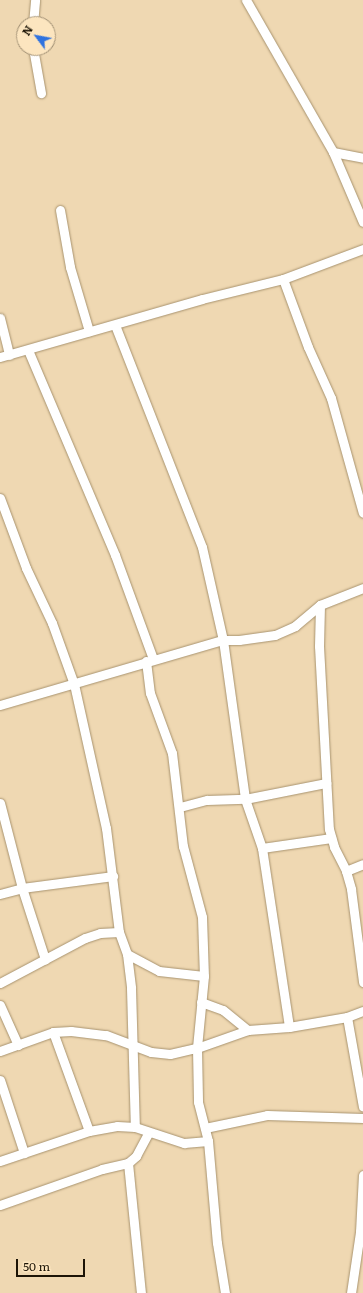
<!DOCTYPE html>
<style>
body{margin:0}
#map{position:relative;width:363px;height:1293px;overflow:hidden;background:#efd8b2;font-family:Literata,serif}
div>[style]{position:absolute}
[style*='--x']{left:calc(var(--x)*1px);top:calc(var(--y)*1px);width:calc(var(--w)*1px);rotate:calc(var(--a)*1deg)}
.roads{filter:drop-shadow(0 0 1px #a8936f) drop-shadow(0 0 1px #a8936f)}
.street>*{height:9px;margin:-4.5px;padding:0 4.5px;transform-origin:4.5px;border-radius:4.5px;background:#fff}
span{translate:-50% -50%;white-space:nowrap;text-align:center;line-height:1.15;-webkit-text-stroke:3.5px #fce5bf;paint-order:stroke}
.north{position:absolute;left:16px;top:16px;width:40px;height:40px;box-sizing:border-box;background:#fce5bf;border:1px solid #a29175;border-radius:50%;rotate:302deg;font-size:11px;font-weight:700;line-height:16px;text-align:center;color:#1c1406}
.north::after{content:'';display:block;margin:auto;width:14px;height:18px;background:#2f72df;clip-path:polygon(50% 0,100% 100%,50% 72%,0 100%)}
.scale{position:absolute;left:16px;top:1259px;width:69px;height:18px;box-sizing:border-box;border:2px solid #1c1406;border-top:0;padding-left:5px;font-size:12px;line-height:14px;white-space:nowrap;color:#1c1406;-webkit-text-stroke:3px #fce5bf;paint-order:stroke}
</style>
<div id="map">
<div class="roads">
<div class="street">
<i style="--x:246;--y:0;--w:175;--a:60.2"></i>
<i style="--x:333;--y:152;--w:76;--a:66.8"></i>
<i style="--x:33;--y:24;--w:24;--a:-85"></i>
<i style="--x:33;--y:48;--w:46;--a:79.9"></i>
<i style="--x:333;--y:152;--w:31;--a:11"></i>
<i style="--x:60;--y:210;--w:58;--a:80"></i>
<i style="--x:70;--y:267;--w:67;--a:73.5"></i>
<i style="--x:283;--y:279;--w:72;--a:69.8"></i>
<i style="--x:308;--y:347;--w:56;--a:65.7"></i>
<i style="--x:331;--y:398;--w:119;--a:74.5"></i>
<i style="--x:0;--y:318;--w:38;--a:76"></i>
<i style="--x:115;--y:325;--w:238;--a:68.6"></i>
<i style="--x:202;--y:547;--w:95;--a:77.3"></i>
<i style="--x:223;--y:640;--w:161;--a:82.1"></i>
<i style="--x:245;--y:799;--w:52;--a:70.9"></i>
<i style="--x:262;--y:848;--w:181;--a:81.4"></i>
<i style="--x:28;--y:350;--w:223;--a:67"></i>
<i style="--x:115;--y:555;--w:111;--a:69.9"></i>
<i style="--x:0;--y:357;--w:210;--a:-16"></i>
<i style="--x:202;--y:299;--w:83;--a:-13.9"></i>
<i style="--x:283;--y:279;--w:85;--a:-20.6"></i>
<i style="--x:0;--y:498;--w:75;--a:69.6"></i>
<i style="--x:26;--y:568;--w:61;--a:64.7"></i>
<i style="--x:52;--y:623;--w:65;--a:70.2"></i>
<i style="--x:74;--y:684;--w:148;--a:77.5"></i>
<i style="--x:106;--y:828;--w:105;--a:82.9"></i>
<i style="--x:119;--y:932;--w:23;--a:70"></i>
<i style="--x:127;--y:954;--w:34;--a:83"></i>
<i style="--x:131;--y:988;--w:139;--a:88.4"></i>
<i style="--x:320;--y:605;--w:41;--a:91.4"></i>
<i style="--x:319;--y:646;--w:183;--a:86.9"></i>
<i style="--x:329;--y:829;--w:19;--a:74"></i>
<i style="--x:334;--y:847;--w:27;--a:63"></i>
<i style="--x:346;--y:871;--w:19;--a:74"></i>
<i style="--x:351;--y:889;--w:94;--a:82.6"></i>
<i style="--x:146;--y:661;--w:32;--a:83"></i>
<i style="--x:150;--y:693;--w:64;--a:69.9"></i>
<i style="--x:172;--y:753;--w:94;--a:83.3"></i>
<i style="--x:183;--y:846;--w:73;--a:75"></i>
<i style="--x:202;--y:917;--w:59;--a:88.1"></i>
<i style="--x:204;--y:976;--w:72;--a:95.6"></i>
<i style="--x:197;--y:1048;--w:54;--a:88.9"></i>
<i style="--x:198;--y:1102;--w:40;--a:75.6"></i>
<i style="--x:208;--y:1141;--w:102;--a:85"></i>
<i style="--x:217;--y:1243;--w:51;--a:80.9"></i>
<i style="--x:0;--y:705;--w:232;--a:-16.3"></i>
<i style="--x:223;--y:640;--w:16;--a:0"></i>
<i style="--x:239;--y:640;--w:36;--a:-8"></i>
<i style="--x:275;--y:635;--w:22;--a:-24"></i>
<i style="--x:295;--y:626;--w:33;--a:-40"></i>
<i style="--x:320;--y:605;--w:46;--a:-21.6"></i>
<i style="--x:0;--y:803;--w:88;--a:75.5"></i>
<i style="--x:22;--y:888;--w:75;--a:72.1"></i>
<i style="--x:180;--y:807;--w:28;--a:-15"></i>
<i style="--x:207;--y:800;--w:38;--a:-2"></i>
<i style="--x:245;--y:799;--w:83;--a:-11.2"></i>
<i style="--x:262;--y:848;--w:70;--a:-8.2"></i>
<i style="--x:346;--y:871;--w:18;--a:-22"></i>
<i style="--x:0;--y:894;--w:23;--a:-15"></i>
<i style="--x:22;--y:888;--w:92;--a:-7.5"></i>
<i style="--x:127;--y:954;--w:36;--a:28"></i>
<i style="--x:159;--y:971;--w:45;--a:6.3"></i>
<i style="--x:0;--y:983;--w:96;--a:-27.9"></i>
<i style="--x:85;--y:938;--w:16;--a:-18"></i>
<i style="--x:100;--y:933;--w:19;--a:-3"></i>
<i style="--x:201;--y:1002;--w:23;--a:20"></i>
<i style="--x:223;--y:1010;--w:32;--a:39"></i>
<i style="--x:0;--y:1005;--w:44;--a:65.8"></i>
<i style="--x:347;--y:1017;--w:91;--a:79.9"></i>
<i style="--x:53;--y:1032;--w:105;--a:70"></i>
<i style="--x:0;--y:1051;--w:56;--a:-19.7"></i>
<i style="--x:53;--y:1032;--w:18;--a:-3"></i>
<i style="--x:71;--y:1031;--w:35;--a:7"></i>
<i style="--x:106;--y:1035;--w:48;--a:20.7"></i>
<i style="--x:151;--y:1052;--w:19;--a:6"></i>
<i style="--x:170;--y:1054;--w:28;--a:-13"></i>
<i style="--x:197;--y:1048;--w:54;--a:-19.4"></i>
<i style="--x:248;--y:1030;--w:41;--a:-4.2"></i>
<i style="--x:289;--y:1027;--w:59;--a:-9.8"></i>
<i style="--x:347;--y:1017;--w:17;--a:-21"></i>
<i style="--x:0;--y:1080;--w:77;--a:71.8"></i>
<i style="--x:205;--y:1128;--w:63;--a:-11.8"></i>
<i style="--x:267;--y:1115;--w:96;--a:1.8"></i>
<i style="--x:0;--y:1161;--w:94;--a:-18.6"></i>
<i style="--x:89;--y:1131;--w:28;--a:-10"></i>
<i style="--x:117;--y:1126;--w:18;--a:3"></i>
<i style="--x:135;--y:1127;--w:52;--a:18.1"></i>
<i style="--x:184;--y:1143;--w:24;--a:-5"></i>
<i style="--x:128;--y:1163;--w:131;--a:84.3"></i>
<i style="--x:0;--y:1205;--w:108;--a:-19.4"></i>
<i style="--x:102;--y:1169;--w:27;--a:-13"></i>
<i style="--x:128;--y:1163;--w:11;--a:-41"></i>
<i style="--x:136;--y:1156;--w:26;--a:-62"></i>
<i style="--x:351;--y:1293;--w:62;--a:-81.6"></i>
<i style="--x:360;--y:1232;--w:57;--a:-87"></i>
</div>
</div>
<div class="north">N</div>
<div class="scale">50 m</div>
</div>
